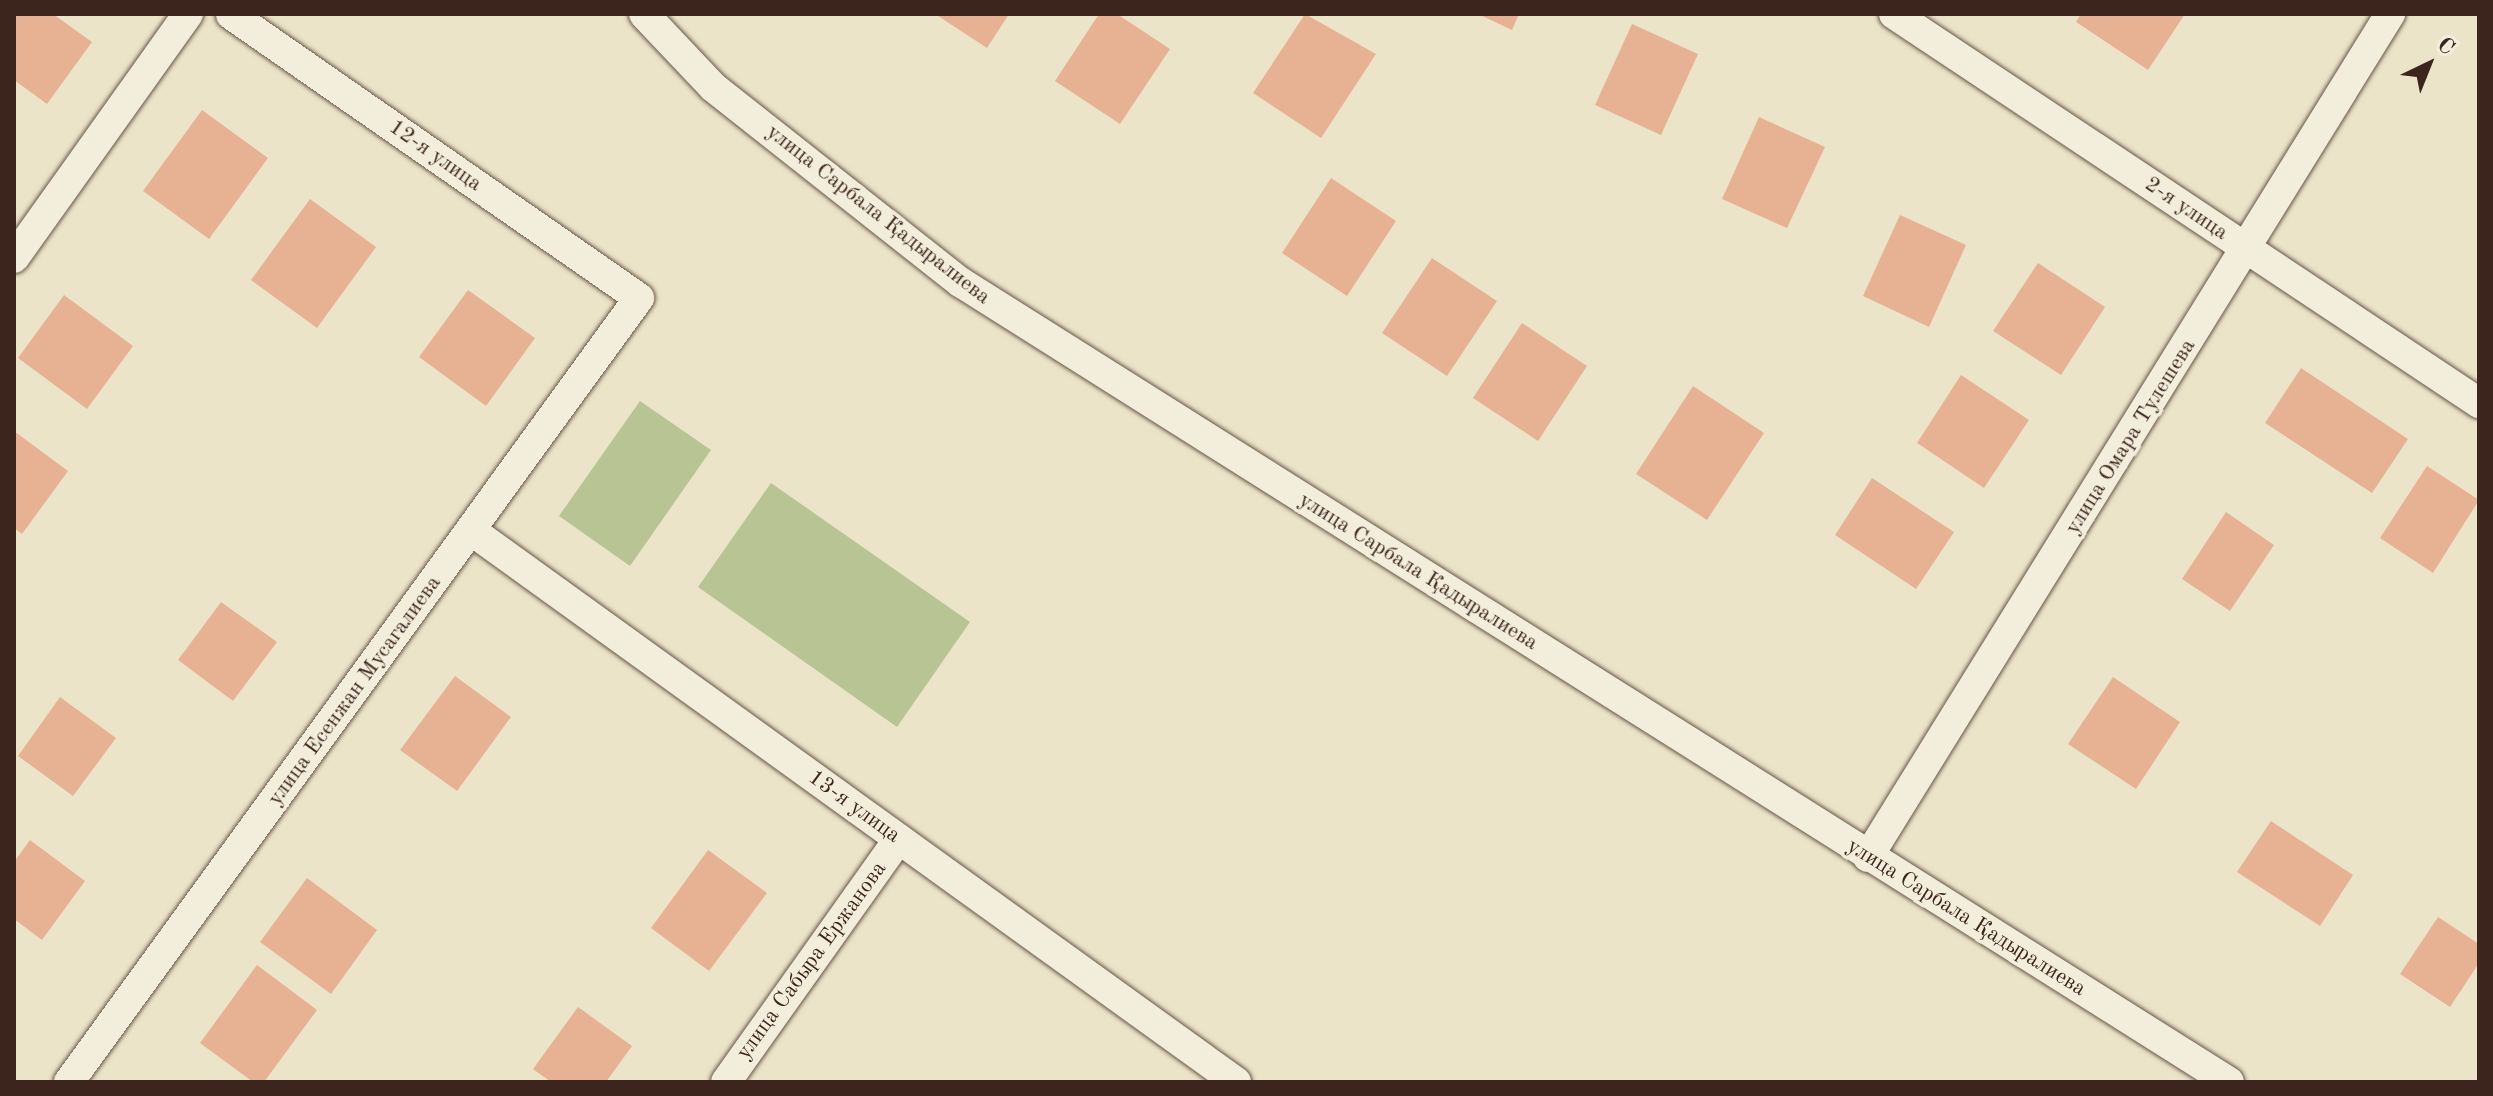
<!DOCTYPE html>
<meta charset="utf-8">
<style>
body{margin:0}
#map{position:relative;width:2493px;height:1096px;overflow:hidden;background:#ece4c9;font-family:"Old Standard TT",serif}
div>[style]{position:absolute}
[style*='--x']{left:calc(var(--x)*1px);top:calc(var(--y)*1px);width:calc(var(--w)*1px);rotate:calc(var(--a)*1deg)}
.green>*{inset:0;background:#b9c495}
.building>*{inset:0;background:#e7b293}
.roads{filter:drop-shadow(0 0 2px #685548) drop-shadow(0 0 2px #685548)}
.minor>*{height:30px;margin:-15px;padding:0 15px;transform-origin:15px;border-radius:15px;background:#f3eddc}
span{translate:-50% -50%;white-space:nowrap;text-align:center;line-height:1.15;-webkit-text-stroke:7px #f3eddc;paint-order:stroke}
.street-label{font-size:22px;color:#3c251d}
.frame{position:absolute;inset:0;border:16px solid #3c251d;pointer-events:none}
.north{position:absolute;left:2389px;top:24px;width:80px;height:80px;-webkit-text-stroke:6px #f3eddc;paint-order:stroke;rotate:43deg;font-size:22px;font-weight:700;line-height:32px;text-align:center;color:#3c251d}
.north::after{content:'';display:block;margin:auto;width:28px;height:36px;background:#3c251d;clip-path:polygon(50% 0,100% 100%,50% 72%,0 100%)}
</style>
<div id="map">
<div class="green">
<i style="clip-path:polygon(640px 401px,711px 450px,630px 566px,559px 516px)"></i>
<i style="clip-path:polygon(771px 483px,970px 622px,897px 727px,698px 587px)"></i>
</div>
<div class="building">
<i style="clip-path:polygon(14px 14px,53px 14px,92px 42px,47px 104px,14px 80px)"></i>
<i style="clip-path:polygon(935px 14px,1009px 14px,987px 48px)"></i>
<i style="clip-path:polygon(1099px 14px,1117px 14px,1170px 49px,1120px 124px,1055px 81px)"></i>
<i style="clip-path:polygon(1305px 14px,1376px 54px,1321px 138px,1253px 93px)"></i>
<i style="clip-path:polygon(1478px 14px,1519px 14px,1512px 30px)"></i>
<i style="clip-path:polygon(2081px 14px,2185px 14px,2148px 70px,2076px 22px)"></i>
<i style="clip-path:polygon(1632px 24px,1698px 54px,1661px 135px,1595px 105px)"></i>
<i style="clip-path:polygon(202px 110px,268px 158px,209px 239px,143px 191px)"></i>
<i style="clip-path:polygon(1759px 117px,1825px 147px,1787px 228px,1722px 199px)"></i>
<i style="clip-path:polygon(1331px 178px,1396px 221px,1347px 296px,1282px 253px)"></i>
<i style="clip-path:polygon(310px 199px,376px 247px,317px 328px,251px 280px)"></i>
<i style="clip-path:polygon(1900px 215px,1966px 245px,1929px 327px,1863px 296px)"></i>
<i style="clip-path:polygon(1432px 258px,1497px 301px,1447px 376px,1382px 333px)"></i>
<i style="clip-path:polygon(2038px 263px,2105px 307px,2061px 375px,1993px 331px)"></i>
<i style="clip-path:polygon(468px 290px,535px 338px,486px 406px,419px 357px)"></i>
<i style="clip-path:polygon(64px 295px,133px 346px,87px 409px,18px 358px)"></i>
<i style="clip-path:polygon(1522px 323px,1587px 366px,1538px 441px,1473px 398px)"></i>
<i style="clip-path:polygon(2301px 368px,2408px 439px,2372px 493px,2265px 423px)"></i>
<i style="clip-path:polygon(1961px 375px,2029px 420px,1984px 488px,1917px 443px)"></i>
<i style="clip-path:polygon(1693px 386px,1764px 433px,1707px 520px,1636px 474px)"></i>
<i style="clip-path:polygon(14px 431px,68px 471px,22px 534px,14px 528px)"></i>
<i style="clip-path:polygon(2427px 466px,2479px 500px,2433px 573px,2380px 538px)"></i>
<i style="clip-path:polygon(1872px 478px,1954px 532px,1916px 589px,1835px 535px)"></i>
<i style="clip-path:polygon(2226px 512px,2274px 545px,2230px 611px,2182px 579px)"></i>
<i style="clip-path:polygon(221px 602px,277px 642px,233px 701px,178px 660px)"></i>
<i style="clip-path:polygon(455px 676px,511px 717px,457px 791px,400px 750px)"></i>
<i style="clip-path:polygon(2113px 677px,2180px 722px,2136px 789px,2068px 744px)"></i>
<i style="clip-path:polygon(60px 697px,116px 738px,73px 796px,18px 756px)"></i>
<i style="clip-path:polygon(2271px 821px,2353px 875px,2320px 926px,2237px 872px)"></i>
<i style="clip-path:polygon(30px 840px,85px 881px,42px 940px,14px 919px,14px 862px)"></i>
<i style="clip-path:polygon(708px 850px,767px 893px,709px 971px,651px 928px)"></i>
<i style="clip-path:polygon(307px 878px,377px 930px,331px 994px,260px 942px)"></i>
<i style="clip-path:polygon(2438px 917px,2479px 944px,2479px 963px,2450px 1007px,2400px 974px)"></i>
<i style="clip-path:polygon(257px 965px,317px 1010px,264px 1082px,253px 1082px,200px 1043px)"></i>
<i style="clip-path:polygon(578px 1007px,632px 1046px,606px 1082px,551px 1082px,533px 1069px)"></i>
</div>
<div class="roads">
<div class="minor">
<i style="--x:644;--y:14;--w:100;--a:46.6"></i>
<i style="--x:713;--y:87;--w:315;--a:38.3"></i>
<i style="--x:960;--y:282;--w:1500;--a:32.23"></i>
<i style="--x:1894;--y:14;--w:703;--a:33.62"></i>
<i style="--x:14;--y:258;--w:300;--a:-54.5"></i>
<i style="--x:472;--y:531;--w:942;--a:35.8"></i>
<i style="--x:1868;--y:857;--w:992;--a:-58.23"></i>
<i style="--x:69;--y:1082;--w:969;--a:-53.98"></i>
<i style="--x:639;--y:298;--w:497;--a:-145.2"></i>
<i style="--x:726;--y:1082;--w:298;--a:-54.6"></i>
</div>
</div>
<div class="street-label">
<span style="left:435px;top:156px;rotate:35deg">12-я улица</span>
<span style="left:2186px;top:209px;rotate:34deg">2-я улица</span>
<span style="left:878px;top:215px;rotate:38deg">улица Сарбала Қадыралиева</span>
<span style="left:2131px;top:437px;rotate:-58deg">улица Омара Тулешева</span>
<span style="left:1418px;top:572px;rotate:32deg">улица Сарбала Қадыралиева</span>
<span style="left:355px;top:691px;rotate:-54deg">улица Есенжан Мусагалиева</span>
<span style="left:854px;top:807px;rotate:36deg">13-я улица</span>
<span style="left:1966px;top:918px;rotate:32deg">улица Сарбала Қадыралиева</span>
<span style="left:812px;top:961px;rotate:-54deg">улица Сабыра Ержанова</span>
</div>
<div class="frame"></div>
<div class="north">С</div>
</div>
